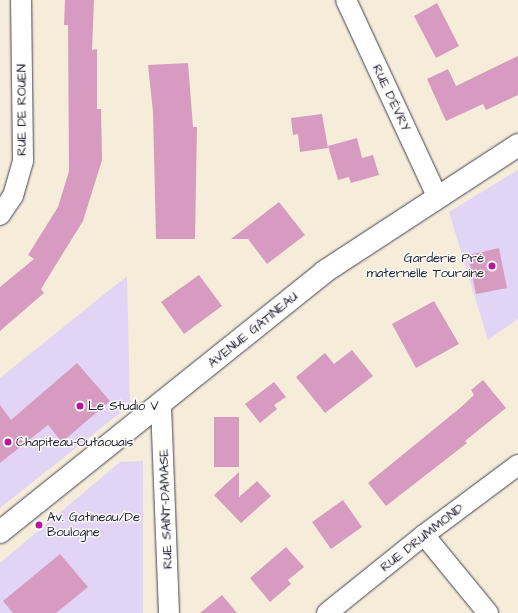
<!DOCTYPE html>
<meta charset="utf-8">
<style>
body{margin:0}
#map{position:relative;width:518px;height:613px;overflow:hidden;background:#f5edda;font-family:"Architects Daughter",sans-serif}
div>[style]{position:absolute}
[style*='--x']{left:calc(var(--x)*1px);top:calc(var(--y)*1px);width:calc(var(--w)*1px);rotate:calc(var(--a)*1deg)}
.built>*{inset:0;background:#e1d4f4}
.building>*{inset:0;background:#d79bc2}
.roads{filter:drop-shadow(0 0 1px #424053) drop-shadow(0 0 1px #424053)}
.minor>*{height:20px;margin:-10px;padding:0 10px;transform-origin:10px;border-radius:10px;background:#fff}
.tertiary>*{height:22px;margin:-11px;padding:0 11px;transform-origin:11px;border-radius:11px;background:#fff}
.dots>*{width:11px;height:11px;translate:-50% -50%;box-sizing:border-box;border:2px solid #fdfcf7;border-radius:50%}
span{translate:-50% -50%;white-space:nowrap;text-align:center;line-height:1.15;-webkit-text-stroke:3px #fdfcf7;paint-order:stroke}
.street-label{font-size:13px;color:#22223b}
.poi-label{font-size:13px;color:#22223b}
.right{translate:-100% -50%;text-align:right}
.left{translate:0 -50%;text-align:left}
</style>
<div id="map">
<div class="built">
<i style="clip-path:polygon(518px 170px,518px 319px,488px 340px,449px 212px)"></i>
<i style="clip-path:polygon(127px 276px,130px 405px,0 508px,0 378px)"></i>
<i style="clip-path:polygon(143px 461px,143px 613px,0 613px,0 563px,120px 462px)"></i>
</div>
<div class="building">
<i style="clip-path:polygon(65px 0,94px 0,92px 50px,97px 49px,97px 109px,101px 109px,102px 160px,83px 221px,41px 289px,44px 293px,0 331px,0 287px,34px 259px,28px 255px,58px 207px,69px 171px,68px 25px,64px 25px)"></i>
<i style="clip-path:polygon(437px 3px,459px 46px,436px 58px,414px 16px)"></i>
<i style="clip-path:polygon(518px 56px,518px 95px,486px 110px,483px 104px,446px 121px,427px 79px,448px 69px,456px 86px)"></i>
<i style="clip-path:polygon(188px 63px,193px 127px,197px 127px,195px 239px,156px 239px,153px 112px,148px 65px)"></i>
<i style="clip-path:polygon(322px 114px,328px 148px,300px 152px,298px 134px,293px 135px,291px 118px)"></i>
<i style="clip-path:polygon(357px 138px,362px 158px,373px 155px,379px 175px,351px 183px,349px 177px,338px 180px,328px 146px)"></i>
<i style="clip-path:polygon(279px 202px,305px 235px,267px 264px,248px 239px,231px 239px)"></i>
<i style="clip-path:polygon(499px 248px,507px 288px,476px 294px,468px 255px)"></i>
<i style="clip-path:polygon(199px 275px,222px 306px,184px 334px,161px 302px)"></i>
<i style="clip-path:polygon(434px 301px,459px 344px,416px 368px,392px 324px)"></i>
<i style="clip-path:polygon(352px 350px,373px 376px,325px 413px,296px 377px,325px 353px,334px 364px)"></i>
<i style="clip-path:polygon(77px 363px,110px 401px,62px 442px,48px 425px,0 463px,0 405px,11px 420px)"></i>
<i style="clip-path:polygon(483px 380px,506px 408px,465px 441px,467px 443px,386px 506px,368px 483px,460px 408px,474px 395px,471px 390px)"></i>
<i style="clip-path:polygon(274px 382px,286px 397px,274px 405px,277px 409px,260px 423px,245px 404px)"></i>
<i style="clip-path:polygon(214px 417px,239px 417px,239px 467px,214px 467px)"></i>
<i style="clip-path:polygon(239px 472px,239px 497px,257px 481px,271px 496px,241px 523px,214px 495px)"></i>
<i style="clip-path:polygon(343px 500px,362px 527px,331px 549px,312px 522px)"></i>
<i style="clip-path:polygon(286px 547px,304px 567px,288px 580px,291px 584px,270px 602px,250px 578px)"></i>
<i style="clip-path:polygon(60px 554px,88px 587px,56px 613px,13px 613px,3px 601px)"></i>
<i style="clip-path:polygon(222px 595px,237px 613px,200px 613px)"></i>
</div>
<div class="roads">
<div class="minor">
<i style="--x:346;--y:0;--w:216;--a:65.1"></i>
<i style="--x:0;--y:215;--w:23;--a:-56"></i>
<i style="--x:13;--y:196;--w:37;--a:-74"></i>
<i style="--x:23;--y:160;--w:160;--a:-90.7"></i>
<i style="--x:161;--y:405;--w:208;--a:87.8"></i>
<i style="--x:424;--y:535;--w:101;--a:50.6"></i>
<i style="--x:327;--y:613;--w:124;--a:-38.8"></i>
<i style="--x:424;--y:535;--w:117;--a:-36.7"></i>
</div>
<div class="tertiary">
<i style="--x:0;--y:532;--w:415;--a:-38.7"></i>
<i style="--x:324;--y:272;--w:232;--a:-33.2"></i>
</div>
</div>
<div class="dots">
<i style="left:492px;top:266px;background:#b5179e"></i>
<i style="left:80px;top:406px;background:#b5179e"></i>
<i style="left:8px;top:442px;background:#b5179e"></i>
<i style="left:39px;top:525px;background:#b5179e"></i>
</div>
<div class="street-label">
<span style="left:391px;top:98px;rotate:65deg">RUE D'ÉVRY</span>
<span style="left:22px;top:110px;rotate:-90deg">RUE DE ROUEN</span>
<span style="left:253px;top:330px;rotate:-39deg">AVENUE GATINEAU</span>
<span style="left:166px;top:509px;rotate:-92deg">RUE SAINT-DAMASE</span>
<span style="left:422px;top:538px;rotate:-38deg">RUE DRUMMOND</span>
</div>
<div class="poi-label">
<span class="right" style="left:484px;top:266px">Garderie Pré<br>maternelle Touraine</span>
<span class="left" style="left:88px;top:406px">Le Studio V</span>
<span class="left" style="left:16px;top:442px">Chapiteau-Outaouais</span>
<span class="left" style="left:47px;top:525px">Av. Gatineau/De<br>Boulogne</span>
</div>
</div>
